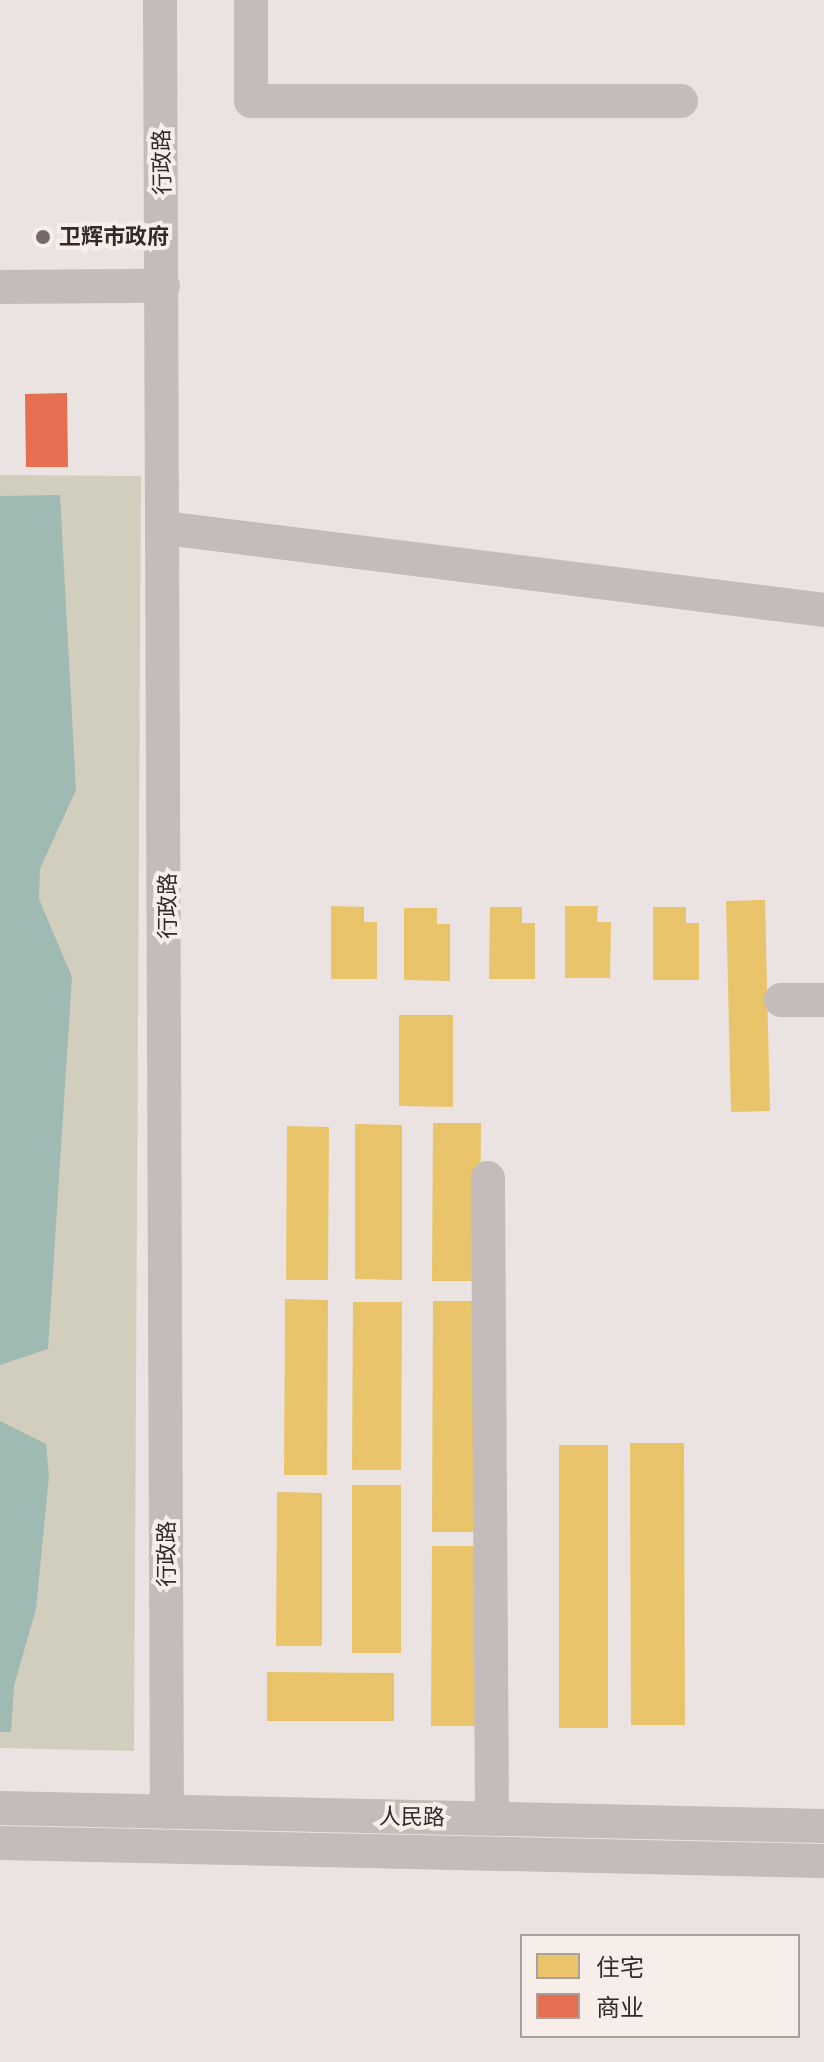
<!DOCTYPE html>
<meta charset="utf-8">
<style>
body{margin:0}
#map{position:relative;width:824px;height:2062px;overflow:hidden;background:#ebe3e1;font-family:"Titillium Web","Noto Sans SC",sans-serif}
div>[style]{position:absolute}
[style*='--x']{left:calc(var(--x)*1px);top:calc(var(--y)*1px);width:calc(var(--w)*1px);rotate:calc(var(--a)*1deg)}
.green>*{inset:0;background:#d1cebd}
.water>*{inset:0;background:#9fbab3}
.homes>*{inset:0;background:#e9c46a}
.shops>*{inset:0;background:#e76f51}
.minor>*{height:34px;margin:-17px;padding:0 17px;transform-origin:17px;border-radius:17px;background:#c4bcba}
.dots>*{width:22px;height:22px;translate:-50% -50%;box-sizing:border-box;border:4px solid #f7ede9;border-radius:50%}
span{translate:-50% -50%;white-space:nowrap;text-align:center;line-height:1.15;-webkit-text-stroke:8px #f7ede9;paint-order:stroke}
.street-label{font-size:22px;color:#352929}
.poi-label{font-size:22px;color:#352929;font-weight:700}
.left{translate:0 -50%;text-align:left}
.legend{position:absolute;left:520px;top:1934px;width:280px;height:104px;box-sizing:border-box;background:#f7ede9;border:2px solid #a99f9c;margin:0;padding:10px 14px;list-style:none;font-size:24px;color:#352929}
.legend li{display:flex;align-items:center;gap:16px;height:40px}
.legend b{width:40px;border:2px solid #a99f9c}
</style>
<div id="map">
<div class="green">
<i style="clip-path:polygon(0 475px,141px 476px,134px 1751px,0 1748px)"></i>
</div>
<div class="water">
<i style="clip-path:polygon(60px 495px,76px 790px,40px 869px,39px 899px,72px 977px,48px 1349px,0 1365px,0 496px)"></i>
<i style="clip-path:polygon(0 1421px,46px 1444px,49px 1476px,36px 1609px,14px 1686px,11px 1732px,0 1732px)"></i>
</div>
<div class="homes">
<i style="clip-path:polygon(765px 900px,770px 1111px,731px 1112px,726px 901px)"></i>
<i style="clip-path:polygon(331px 906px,364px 907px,364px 922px,377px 922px,377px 979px,331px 979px)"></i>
<i style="clip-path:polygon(565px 906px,598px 906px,597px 922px,611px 922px,610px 978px,565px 978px)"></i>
<i style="clip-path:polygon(490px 907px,522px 907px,522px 923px,535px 923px,535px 979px,489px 979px)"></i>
<i style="clip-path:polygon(653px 907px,686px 907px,686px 923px,699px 923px,699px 980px,653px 980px)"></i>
<i style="clip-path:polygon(404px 908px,437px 908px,437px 924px,450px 924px,450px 981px,404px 980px)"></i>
<i style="clip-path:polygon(399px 1015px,453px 1015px,453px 1107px,399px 1106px)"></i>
<i style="clip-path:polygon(433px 1123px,481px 1123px,480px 1281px,432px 1281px)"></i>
<i style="clip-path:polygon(355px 1124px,402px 1125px,402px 1280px,355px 1279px)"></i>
<i style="clip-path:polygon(287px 1126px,329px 1127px,328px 1280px,286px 1280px)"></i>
<i style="clip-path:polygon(285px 1299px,328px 1300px,327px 1475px,284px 1475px)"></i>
<i style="clip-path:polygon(433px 1301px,480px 1301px,480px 1532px,432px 1532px)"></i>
<i style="clip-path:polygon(353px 1302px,402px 1302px,401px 1470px,352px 1470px)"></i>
<i style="clip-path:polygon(630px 1443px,684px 1443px,685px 1725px,631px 1725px)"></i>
<i style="clip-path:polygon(559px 1445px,608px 1445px,608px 1728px,559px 1728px)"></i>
<i style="clip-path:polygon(352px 1485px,401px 1485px,401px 1653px,352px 1653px)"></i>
<i style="clip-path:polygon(277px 1492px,322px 1493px,322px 1646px,276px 1646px)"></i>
<i style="clip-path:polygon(432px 1546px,480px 1546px,480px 1726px,431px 1726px)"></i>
<i style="clip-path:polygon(267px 1672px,394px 1673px,394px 1721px,267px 1721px)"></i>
</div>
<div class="shops">
<i style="clip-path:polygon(67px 393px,68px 467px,26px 467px,25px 394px)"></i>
</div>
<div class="minor">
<i style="--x:160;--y:0;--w:1812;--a:89.78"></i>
<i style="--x:251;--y:0;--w:101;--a:90"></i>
<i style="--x:251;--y:101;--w:430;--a:0"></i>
<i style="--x:0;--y:287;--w:163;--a:-0.4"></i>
<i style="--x:165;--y:528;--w:664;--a:7.09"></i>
<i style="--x:781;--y:1000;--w:43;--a:0"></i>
<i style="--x:488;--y:1178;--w:641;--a:89.64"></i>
<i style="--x:0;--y:1808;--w:824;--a:1.25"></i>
<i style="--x:0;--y:1843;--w:824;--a:1.25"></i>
</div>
<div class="dots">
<i style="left:43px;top:237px;background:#756a69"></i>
</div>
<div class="street-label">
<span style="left:162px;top:162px;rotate:-91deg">行政路</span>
<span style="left:168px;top:906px;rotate:-90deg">行政路</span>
<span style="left:167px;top:1554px;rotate:-90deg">行政路</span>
<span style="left:412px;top:1817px;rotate:1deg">人民路</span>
</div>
<div class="poi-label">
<span class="left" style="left:59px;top:237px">卫辉市政府</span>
</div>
<ul class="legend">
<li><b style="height:22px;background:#e9c46a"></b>住宅</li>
<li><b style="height:22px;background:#e76f51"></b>商业</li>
</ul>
</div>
